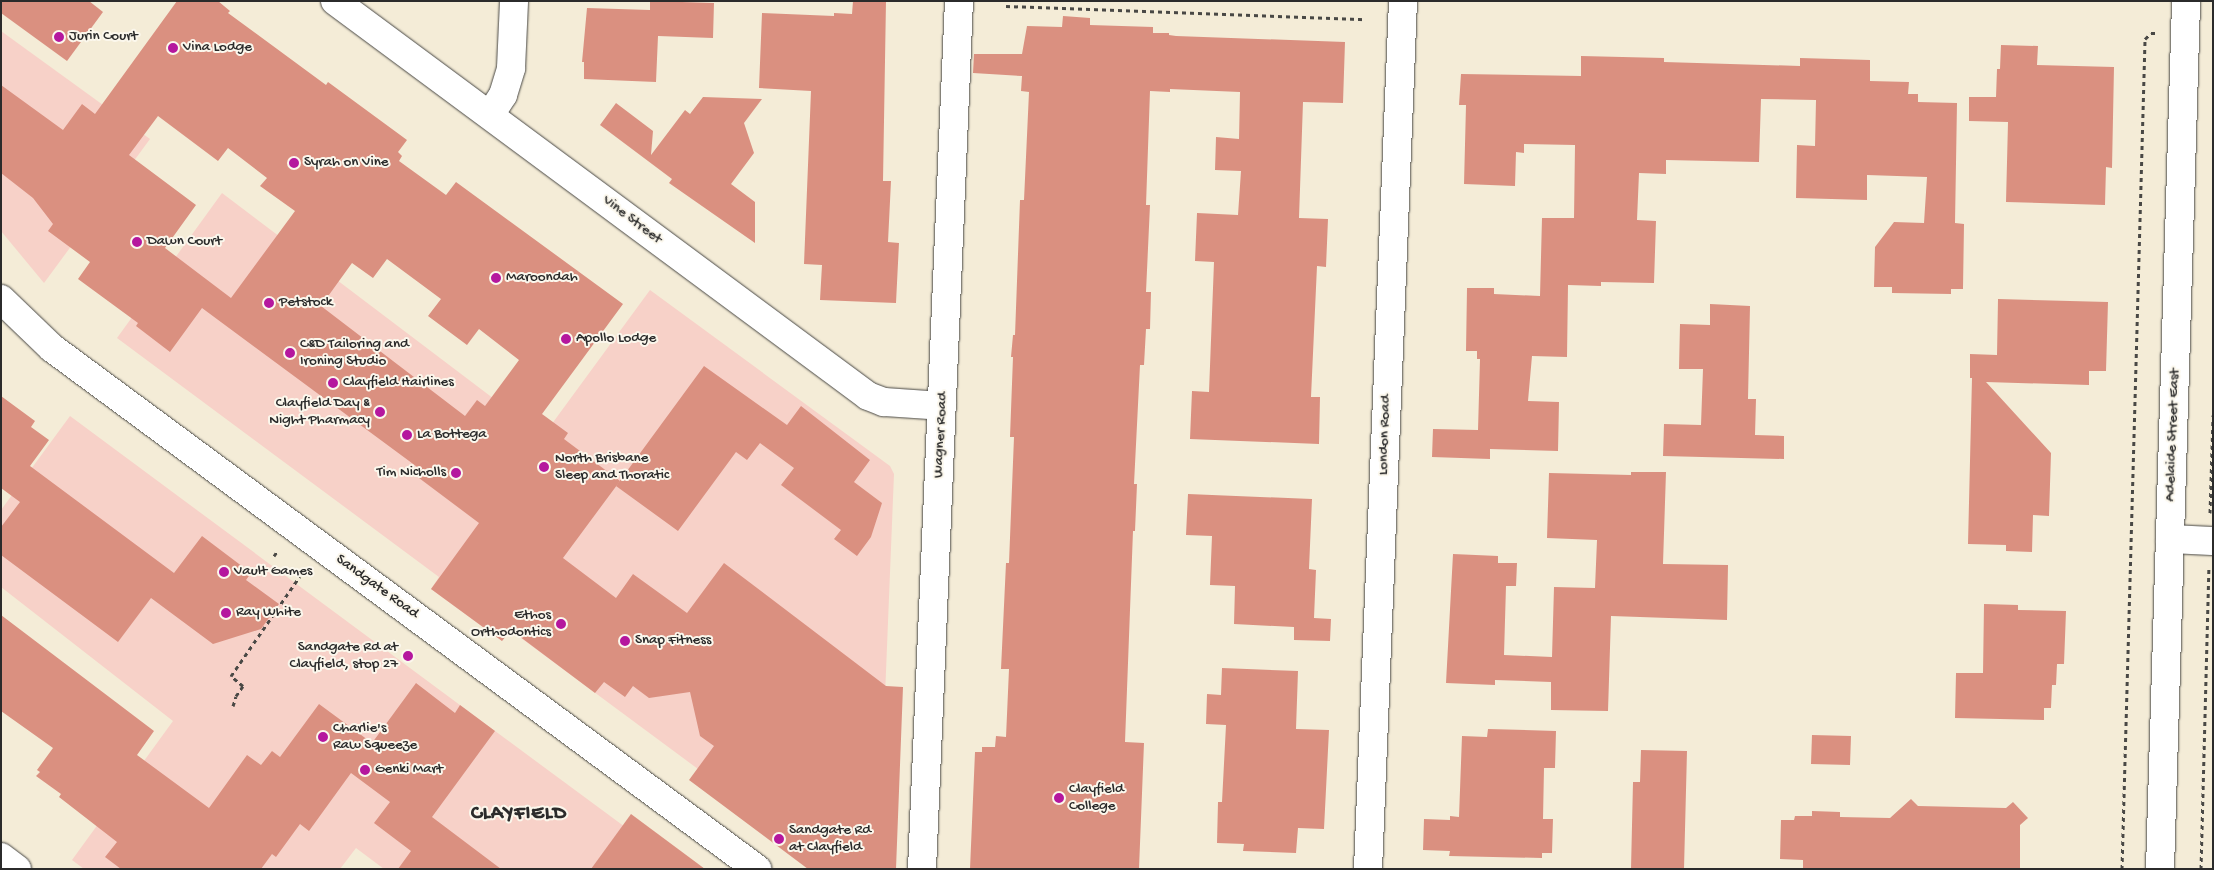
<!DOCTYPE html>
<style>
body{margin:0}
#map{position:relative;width:2214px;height:870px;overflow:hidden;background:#f4ecd7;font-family:"Gochi Hand",sans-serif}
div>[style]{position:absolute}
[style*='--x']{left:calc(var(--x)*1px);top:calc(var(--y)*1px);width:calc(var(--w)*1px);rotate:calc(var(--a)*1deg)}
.built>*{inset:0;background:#f7d1c8}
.building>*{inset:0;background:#da9080}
.path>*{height:3px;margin-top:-1.5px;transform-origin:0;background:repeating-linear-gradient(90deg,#494845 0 4px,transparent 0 8px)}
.roads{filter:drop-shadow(0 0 1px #494845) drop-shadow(0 0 1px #494845)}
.minor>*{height:28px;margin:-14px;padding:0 14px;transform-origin:14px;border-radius:14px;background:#fff}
.highway>*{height:28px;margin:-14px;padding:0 14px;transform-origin:14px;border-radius:14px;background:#fff}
.dots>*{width:14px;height:14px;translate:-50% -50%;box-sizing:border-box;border:2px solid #fbf7ec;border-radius:50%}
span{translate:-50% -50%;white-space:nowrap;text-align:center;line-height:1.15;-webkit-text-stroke:4px #fbf7ec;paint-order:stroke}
.poi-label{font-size:15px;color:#2b2b2b}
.left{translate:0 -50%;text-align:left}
.right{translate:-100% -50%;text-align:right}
.street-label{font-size:15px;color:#2b2b2b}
.district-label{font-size:20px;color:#2b2b2b;font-weight:700;letter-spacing:1px}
.frame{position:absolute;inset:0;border:2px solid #2b2b2b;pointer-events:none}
</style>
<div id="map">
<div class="built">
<i style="clip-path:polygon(1px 31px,150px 139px,44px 283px,1px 231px)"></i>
<i style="clip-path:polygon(222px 193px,543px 436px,650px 290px,890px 466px,894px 474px,878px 869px,698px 769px,517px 635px,510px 630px,502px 641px,431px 589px,439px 577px,117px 338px)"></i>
<i style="clip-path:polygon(70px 416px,495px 731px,682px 869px,384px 869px,356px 848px,340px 869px,84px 869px,72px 860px,173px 721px,1px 587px,1px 510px)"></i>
</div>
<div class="building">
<i style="clip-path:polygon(1px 1px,89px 1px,103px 12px,67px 61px,1px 13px)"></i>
<i style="clip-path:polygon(evenodd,177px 1px,218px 1px,230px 11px,228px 13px,326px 85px,328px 82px,407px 140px,398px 152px,402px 156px,399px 161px,446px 195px,456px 182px,623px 304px,542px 414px,568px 433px,564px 439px,620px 481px,563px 558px,616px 598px,633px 574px,687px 613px,724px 563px,886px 686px,903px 687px,896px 869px,808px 869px,689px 780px,714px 746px,700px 736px,690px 692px,649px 698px,633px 686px,625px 697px,604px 682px,595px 693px,511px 630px,502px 641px,431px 589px,479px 523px,419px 478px,424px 472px,202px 308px,170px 352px,136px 326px,138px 323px,78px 279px,90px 262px,48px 231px,53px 224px,33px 198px,1px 173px,1px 85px,63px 130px,82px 104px,95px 114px,177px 1px,158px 116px,218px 161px,228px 148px,267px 178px,260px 186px,295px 211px,231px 298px,165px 248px,196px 205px,129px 155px,158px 116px,177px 1px,387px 259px,441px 299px,428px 316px,467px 345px,479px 329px,519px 360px,485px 406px,477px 400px,465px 416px,321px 306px,352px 263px,373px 278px,387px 259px)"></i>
<i style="clip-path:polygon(650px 1px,714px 3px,713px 38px,658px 36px,656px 82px,584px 79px,584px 62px,582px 62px,587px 8px,650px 10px)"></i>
<i style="clip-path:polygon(853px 1px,886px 1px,883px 181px,891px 181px,888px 242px,899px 243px,896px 303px,820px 300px,822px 265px,804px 264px,811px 91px,759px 88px,762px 13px,834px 16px,834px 13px,852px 14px)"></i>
<i style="clip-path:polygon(1063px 16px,1090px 18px,1090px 25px,1153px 27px,1153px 33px,1169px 33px,1169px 35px,1176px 36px,1345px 42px,1343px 103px,1303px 102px,1299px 218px,1328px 219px,1326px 267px,1317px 266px,1311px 397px,1320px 397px,1319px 444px,1190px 439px,1192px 391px,1209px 392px,1214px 262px,1195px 261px,1197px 213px,1238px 215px,1241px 171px,1215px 170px,1216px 137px,1239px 139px,1240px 92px,1170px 89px,1170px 92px,1150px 91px,1146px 205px,1150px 205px,1146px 292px,1151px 292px,1150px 329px,1146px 329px,1144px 365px,1140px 365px,1134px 484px,1137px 484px,1135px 531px,1133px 531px,1125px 742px,1144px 743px,1139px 869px,970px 869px,975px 752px,982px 752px,982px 747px,995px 747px,996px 736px,1006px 737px,1009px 669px,1001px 669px,1006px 563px,1009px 563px,1014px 437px,1010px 437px,1013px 357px,1011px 357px,1013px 335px,1015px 335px,1020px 200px,1024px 200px,1029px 92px,1021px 91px,1022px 76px,973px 73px,974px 54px,1022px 54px,1027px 26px,1062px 27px)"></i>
<i style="clip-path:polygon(2001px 45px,2038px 46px,2037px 65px,2114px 67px,2112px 168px,2106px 167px,2105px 205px,2006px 202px,2008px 122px,1969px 121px,1969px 97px,1996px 97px,1997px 69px,2000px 69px)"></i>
<i style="clip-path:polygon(1581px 56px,1664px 58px,1664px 62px,1800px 66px,1800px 58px,1870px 60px,1870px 81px,1909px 82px,1908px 94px,1918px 94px,1918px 102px,1957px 103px,1955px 223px,1964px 224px,1963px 289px,1951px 289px,1951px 294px,1892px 293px,1892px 287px,1874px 287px,1875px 247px,1894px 222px,1924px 223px,1927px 177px,1867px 175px,1867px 200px,1796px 198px,1797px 145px,1815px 146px,1816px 100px,1761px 99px,1759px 162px,1666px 160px,1666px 174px,1639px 173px,1637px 220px,1656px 221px,1654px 283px,1601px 282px,1601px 286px,1568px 285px,1567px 357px,1532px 356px,1528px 401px,1559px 402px,1558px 451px,1490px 449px,1490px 459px,1432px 457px,1433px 429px,1478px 430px,1480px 359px,1477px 359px,1477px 351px,1466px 351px,1467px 288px,1494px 288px,1494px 294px,1540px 296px,1542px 218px,1574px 218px,1575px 145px,1524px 144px,1524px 153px,1516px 152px,1515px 186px,1464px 184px,1466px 105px,1459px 105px,1461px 74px,1581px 76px)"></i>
<i style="clip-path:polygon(703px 97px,762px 99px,744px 123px,754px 153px,731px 184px,755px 202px,755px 243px,669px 183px,672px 179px,600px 125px,616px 103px,653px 131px,651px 155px,685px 110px,690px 114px)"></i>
<i style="clip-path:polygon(1998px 299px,2108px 302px,2106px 371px,2089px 371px,2089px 385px,1986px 382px,2051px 453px,2049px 516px,2033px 515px,2032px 552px,2006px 551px,2006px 545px,1968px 544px,1972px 378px,1970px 378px,1970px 354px,1997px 355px)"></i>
<i style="clip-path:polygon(1710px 304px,1750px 306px,1748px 399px,1756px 399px,1755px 435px,1784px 436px,1784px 459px,1663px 456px,1664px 424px,1701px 425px,1703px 369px,1679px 369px,1680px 324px,1710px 325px)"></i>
<i style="clip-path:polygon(704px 366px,787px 425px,801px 406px,870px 460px,854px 482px,882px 503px,871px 537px,857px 556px,834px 539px,841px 530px,781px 485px,794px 468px,760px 443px,747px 460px,736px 452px,678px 531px,616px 486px)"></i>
<i style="clip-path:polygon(1px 396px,35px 421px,31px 427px,49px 440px,30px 466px,174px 573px,202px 536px,251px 573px,246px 580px,279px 604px,261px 629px,213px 644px,151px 598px,118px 642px,1px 555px,1px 527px,20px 502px,1px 488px)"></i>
<i style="clip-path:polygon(1631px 472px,1666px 472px,1663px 564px,1728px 565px,1727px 620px,1611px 616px,1608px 711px,1551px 710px,1551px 682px,1495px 680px,1495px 685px,1446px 683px,1453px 554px,1498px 556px,1498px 563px,1517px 563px,1516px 586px,1506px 586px,1504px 655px,1552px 657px,1554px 587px,1595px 588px,1597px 540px,1547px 538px,1549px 473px,1631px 475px)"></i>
<i style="clip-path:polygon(1188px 494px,1312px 499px,1309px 569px,1316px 570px,1314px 618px,1331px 619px,1330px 641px,1294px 640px,1294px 627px,1234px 624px,1235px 586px,1210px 585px,1212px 536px,1186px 535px)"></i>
<i style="clip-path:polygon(1984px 604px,2018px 605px,2018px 610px,2066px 611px,2064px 664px,2057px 664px,2056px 685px,2052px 685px,2051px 708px,2044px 708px,2044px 720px,1955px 718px,1956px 673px,1983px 673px)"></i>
<i style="clip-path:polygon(1px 615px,154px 731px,137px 755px,209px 808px,247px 755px,261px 765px,272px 751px,280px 757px,319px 704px,372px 743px,416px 683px,455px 713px,460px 705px,495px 731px,432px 817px,501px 869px,398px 869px,411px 851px,374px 823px,390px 802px,351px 773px,309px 831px,300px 824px,276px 857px,272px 854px,261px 869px,121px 869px,105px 857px,117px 842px,59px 797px,61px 794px,36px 776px,40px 772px,37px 770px,53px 748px,1px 711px)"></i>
<i style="clip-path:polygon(1222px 668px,1298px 671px,1296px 729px,1329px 730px,1324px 829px,1298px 828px,1296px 853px,1243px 851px,1244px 844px,1217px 843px,1218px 802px,1222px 802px,1226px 725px,1206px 724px,1207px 694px,1221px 695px)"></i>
<i style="clip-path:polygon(1488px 729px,1556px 731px,1555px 768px,1544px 768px,1543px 819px,1553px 819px,1552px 853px,1542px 853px,1542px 858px,1449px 856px,1450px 851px,1423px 850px,1424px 819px,1450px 820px,1450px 816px,1459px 817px,1462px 736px,1487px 737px)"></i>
<i style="clip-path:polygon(1812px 735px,1851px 736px,1850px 765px,1811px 764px)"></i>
<i style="clip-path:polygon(1641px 750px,1687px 751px,1684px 869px,1631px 869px,1633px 782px,1640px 782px)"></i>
<i style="clip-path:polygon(1911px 799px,1918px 806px,2006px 808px,2013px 802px,2028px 818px,2020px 825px,2020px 869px,1803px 869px,1803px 860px,1780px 859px,1781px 820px,1794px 820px,1795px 816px,1812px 816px,1812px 811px,1840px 812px,1840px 817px,1890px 818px)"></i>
<i style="clip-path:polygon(631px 814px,705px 869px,591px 869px)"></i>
</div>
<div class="path">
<i style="--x:1006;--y:6;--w:360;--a:2.1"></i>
<i style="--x:2210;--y:513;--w:98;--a:-88.2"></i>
<i style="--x:274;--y:556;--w:7;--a:-56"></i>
<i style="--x:233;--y:706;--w:10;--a:-73"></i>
<i style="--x:236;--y:696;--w:12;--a:-55"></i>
<i style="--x:243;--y:686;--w:16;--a:-140"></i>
<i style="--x:231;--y:676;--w:121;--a:-55.4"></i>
<i style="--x:2122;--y:869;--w:830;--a:-88.41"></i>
<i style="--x:2145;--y:39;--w:8;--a:-45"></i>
<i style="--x:2151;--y:33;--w:6;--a:0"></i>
<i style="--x:2201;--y:869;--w:300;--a:-88.5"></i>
</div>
<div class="roads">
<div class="minor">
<i style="--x:335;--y:1;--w:663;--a:36.54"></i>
<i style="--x:868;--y:396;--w:17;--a:21"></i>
<i style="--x:884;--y:402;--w:58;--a:3.9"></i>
<i style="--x:490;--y:115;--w:24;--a:-57"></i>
<i style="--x:503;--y:95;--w:28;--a:-73"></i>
<i style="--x:511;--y:68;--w:67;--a:-87.4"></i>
<i style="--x:2170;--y:539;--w:43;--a:2.7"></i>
<i style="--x:1;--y:857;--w:20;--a:37"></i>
<i style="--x:922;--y:869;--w:869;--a:-87.56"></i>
<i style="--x:1368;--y:869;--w:869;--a:-87.69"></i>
<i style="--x:2160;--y:869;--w:868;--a:-88.28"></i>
</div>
<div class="highway">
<i style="--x:1;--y:299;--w:71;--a:43.9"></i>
<i style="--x:52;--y:348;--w:877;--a:36.46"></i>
</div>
</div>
<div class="dots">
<i style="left:59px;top:37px;background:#b5179e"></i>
<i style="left:173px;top:48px;background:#b5179e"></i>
<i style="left:294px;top:163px;background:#b5179e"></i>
<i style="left:137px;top:242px;background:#b5179e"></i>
<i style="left:496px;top:278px;background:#b5179e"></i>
<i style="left:269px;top:303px;background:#b5179e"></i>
<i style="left:566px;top:339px;background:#b5179e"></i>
<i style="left:290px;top:353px;background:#b5179e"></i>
<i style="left:333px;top:383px;background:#b5179e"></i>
<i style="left:380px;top:412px;background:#b5179e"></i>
<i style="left:407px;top:435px;background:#b5179e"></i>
<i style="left:544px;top:467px;background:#b5179e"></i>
<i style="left:456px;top:473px;background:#b5179e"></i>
<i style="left:224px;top:572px;background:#b5179e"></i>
<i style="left:226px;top:613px;background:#b5179e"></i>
<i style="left:561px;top:624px;background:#b5179e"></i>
<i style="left:625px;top:641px;background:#b5179e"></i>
<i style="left:408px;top:656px;background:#b5179e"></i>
<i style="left:323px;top:737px;background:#b5179e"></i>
<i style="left:365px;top:770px;background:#b5179e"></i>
<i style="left:1059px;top:798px;background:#b5179e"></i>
<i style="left:779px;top:839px;background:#b5179e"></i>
</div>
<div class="poi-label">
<span class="left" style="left:69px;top:37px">Jurin Court</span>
<span class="left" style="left:183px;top:48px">Vina Lodge</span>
<span class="left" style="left:304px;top:163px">Syrah on Vine</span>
<span class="left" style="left:147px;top:242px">Dawn Court</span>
<span class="left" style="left:506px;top:278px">Maroondah</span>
<span class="left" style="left:279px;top:303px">Petstock</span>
<span class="left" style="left:576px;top:339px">Apollo Lodge</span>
<span class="left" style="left:300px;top:353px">C&amp;D Tailoring and<br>Ironing Studio</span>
<span class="left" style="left:343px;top:383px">Clayfield Hairlines</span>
<span class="right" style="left:370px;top:412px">Clayfield Day &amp;<br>Night Pharmacy</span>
<span class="left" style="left:417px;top:435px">La Bottega</span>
<span class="left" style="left:555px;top:467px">North Brisbane<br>Sleep and Thoratic</span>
<span class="right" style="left:446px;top:473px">Tim Nicholls</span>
<span class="left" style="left:234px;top:572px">Vault Games</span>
<span class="left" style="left:236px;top:613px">Ray White</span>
<span class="right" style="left:551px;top:624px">Ethos<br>Orthodontics</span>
<span class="left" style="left:635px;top:641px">Snap Fitness</span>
<span class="right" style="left:398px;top:656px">Sandgate Rd at<br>Clayfield, stop 27</span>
<span class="left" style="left:333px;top:737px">Charlie's<br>Raw Squeeze</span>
<span class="left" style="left:375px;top:770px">Genki Mart</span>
<span class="left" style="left:1069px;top:798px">Clayfield<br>College</span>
<span class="left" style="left:789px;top:839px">Sandgate Rd<br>at Clayfield</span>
</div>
<div class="street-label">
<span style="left:632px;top:220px;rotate:37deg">Vine Street</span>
<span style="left:941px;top:435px;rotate:-87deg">Wagner Road</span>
<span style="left:1385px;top:435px;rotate:-88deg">London Road</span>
<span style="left:2173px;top:435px;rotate:-88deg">Adelaide Street East</span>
<span style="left:377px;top:587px;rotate:36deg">Sandgate Road</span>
</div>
<div class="district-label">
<span style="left:519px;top:814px">CLAYFIELD</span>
</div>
<div class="frame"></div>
</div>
